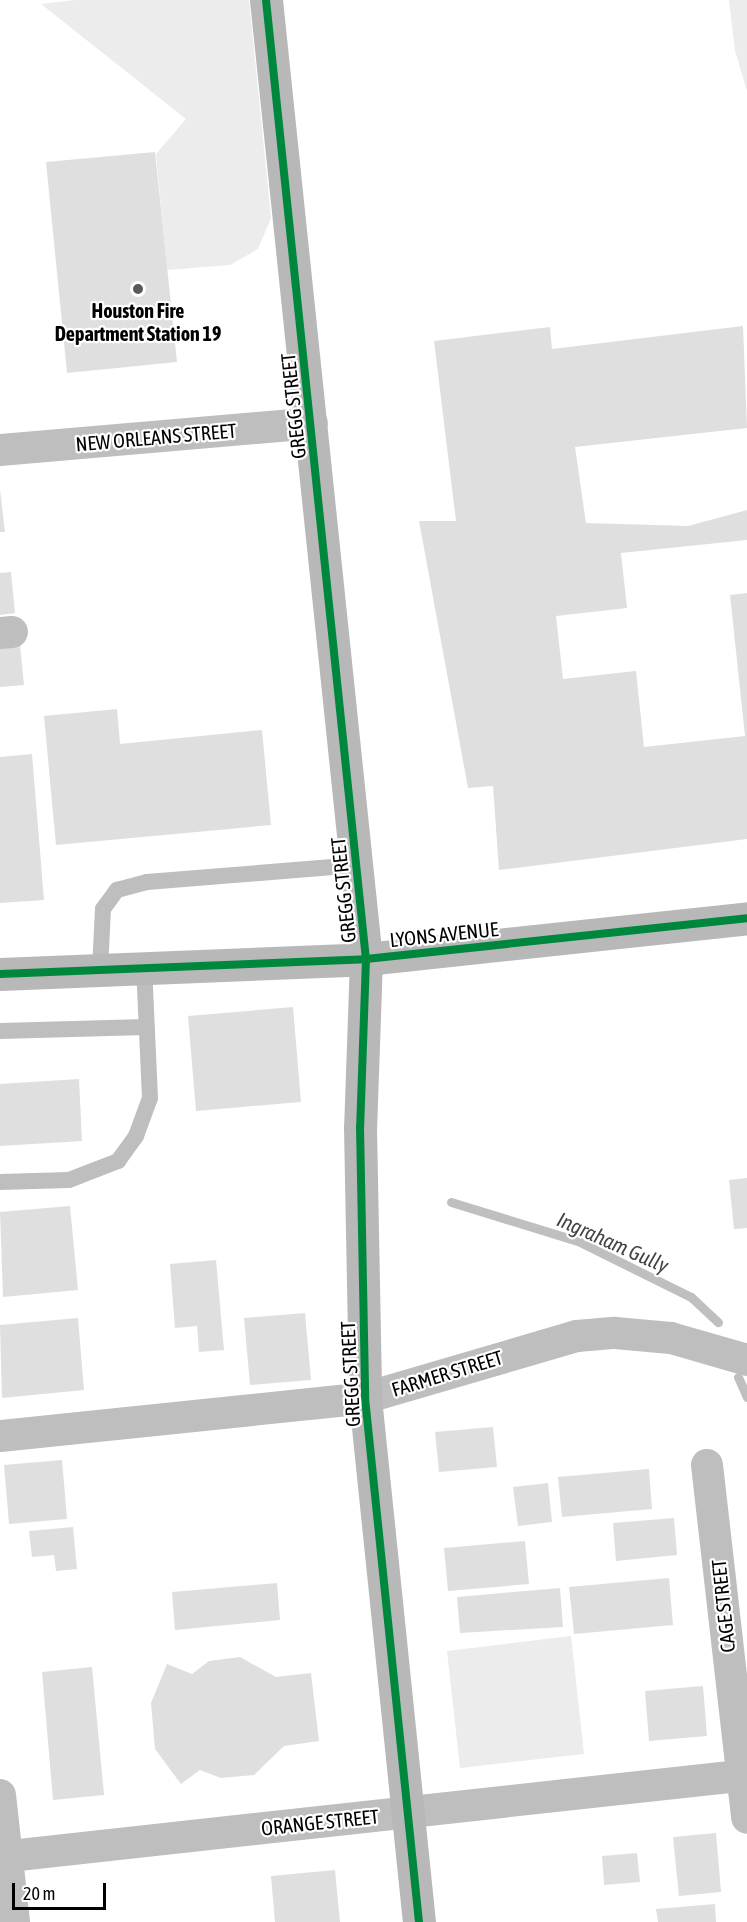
<!DOCTYPE html>
<style>
body{margin:0}
#map{position:relative;width:747px;height:1922px;overflow:hidden;background:#fff;font-family:"Asap Condensed",sans-serif}
div>[style]{position:absolute}
[style*='--x']{left:calc(var(--x)*1px);top:calc(var(--y)*1px);width:calc(var(--w)*1px);rotate:calc(var(--a)*1deg)}
.green>*{inset:0;background:#ececec}
.stream>*{height:9px;margin:-4.5px;padding:0 4.5px;transform-origin:4.5px;border-radius:4.5px;background:#bfbfbf}
.building>*{inset:0;background:#dfdfdf}
.lane>*{height:16px;margin:-8px;padding:0 8px;transform-origin:8px;border-radius:8px;background:#bebebe}
.street>*{height:32px;margin:-16px;padding:0 16px;transform-origin:16px;border-radius:16px;background:#bebebe}
.secondary>*{height:33px;margin:-16.5px;padding:0 16.5px;transform-origin:16.5px;border-radius:16.5px;background:#b8b8b8}
.cycleway>*{height:8px;margin:-4px;padding:0 4px;transform-origin:4px;border-radius:4px;background:#00873e}
.dots>*{width:16px;height:16px;translate:-50% -50%;box-sizing:border-box;border:3px solid #fff;border-radius:50%}
span{translate:-50% -50%;white-space:nowrap;text-align:center;line-height:1.15;-webkit-text-stroke:4.5px #fff;paint-order:stroke}
.poi-label{font-size:20px;color:#000;font-weight:700}
.street-label{font-size:20px;color:#000}
.water-label{font-size:21px;color:#444;font-style:italic}
.scale{position:absolute;left:12px;top:1883px;width:94px;height:27px;box-sizing:border-box;border:3px solid #000;border-top:0;padding-left:8px;font-size:18px;line-height:21px;white-space:nowrap;color:#000;-webkit-text-stroke:4px #fff;paint-order:stroke}
</style>
<div id="map">
<div class="green">
<i style="clip-path:polygon(75px 0,249px 0,271px 218px,258px 249px,230px 265px,167px 270px,156px 154px,186px 119px,41px 4px)"></i>
<i style="clip-path:polygon(729px 0,747px 0,747px 91px,735px 51px)"></i>
<i style="clip-path:polygon(571px 1636px,584px 1754px,460px 1768px,447px 1651px)"></i>
</div>
<div class="stream">
<i style="--x:451;--y:1202;--w:133;--a:17.1"></i>
<i style="--x:578;--y:1241;--w:126;--a:26.4"></i>
<i style="--x:691;--y:1297;--w:37;--a:43"></i>
<i style="--x:738;--y:1377;--w:22;--a:66"></i>
</div>
<div class="building">
<i style="clip-path:polygon(155px 152px,177px 362px,67px 373px,46px 162px)"></i>
<i style="clip-path:polygon(743px 326px,747px 428px,575px 447px,586px 523px,688px 526px,747px 510px,747px 540px,621px 553px,627px 608px,556px 616px,563px 679px,636px 671px,644px 747px,745px 736px,730px 595px,747px 593px,747px 839px,499px 870px,493px 786px,468px 788px,419px 521px,456px 521px,434px 341px,550px 327px,552px 349px)"></i>
<i style="clip-path:polygon(0 489px,5px 532px,0 532px)"></i>
<i style="clip-path:polygon(11px 572px,15px 613px,0 615px,0 573px)"></i>
<i style="clip-path:polygon(20px 645px,24px 685px,0 687px,0 646px)"></i>
<i style="clip-path:polygon(117px 709px,120px 744px,262px 730px,271px 825px,56px 845px,44px 716px)"></i>
<i style="clip-path:polygon(32px 754px,44px 900px,0 903px,0 757px)"></i>
<i style="clip-path:polygon(293px 1007px,301px 1102px,196px 1111px,188px 1016px)"></i>
<i style="clip-path:polygon(79px 1079px,82px 1141px,0 1146px,0 1084px)"></i>
<i style="clip-path:polygon(747px 1178px,747px 1228px,734px 1229px,729px 1180px)"></i>
<i style="clip-path:polygon(70px 1206px,78px 1290px,3px 1297px,0 1212px)"></i>
<i style="clip-path:polygon(216px 1260px,224px 1350px,199px 1352px,197px 1326px,175px 1328px,170px 1264px)"></i>
<i style="clip-path:polygon(305px 1313px,311px 1380px,250px 1385px,244px 1318px)"></i>
<i style="clip-path:polygon(78px 1318px,84px 1390px,2px 1398px,0 1325px)"></i>
<i style="clip-path:polygon(493px 1427px,497px 1467px,439px 1472px,435px 1432px)"></i>
<i style="clip-path:polygon(62px 1460px,67px 1519px,9px 1524px,4px 1465px)"></i>
<i style="clip-path:polygon(649px 1469px,652px 1509px,562px 1517px,558px 1477px)"></i>
<i style="clip-path:polygon(548px 1483px,552px 1522px,518px 1526px,513px 1487px)"></i>
<i style="clip-path:polygon(674px 1518px,677px 1555px,616px 1561px,613px 1523px)"></i>
<i style="clip-path:polygon(73px 1527px,77px 1569px,56px 1571px,54px 1555px,32px 1557px,29px 1531px)"></i>
<i style="clip-path:polygon(525px 1541px,529px 1584px,448px 1591px,444px 1548px)"></i>
<i style="clip-path:polygon(669px 1578px,673px 1625px,574px 1634px,569px 1587px)"></i>
<i style="clip-path:polygon(277px 1583px,280px 1620px,175px 1630px,172px 1592px)"></i>
<i style="clip-path:polygon(560px 1588px,563px 1627px,460px 1633px,457px 1597px)"></i>
<i style="clip-path:polygon(240px 1657px,276px 1677px,311px 1673px,319px 1741px,284px 1746px,254px 1775px,221px 1778px,200px 1770px,181px 1784px,155px 1749px,151px 1703px,167px 1664px,192px 1674px,209px 1661px)"></i>
<i style="clip-path:polygon(92px 1667px,104px 1795px,53px 1800px,42px 1672px)"></i>
<i style="clip-path:polygon(703px 1686px,707px 1736px,649px 1741px,645px 1691px)"></i>
<i style="clip-path:polygon(716px 1833px,721px 1892px,679px 1896px,673px 1837px)"></i>
<i style="clip-path:polygon(637px 1853px,640px 1882px,604px 1885px,602px 1856px)"></i>
<i style="clip-path:polygon(335px 1870px,340px 1922px,275px 1922px,271px 1876px)"></i>
<i style="clip-path:polygon(715px 1904px,716px 1922px,658px 1922px,656px 1909px)"></i>
</div>
<div class="lane">
<i style="--x:100;--y:970;--w:61;--a:-87.2"></i>
<i style="--x:103;--y:909;--w:24;--a:-54"></i>
<i style="--x:117;--y:890;--w:31;--a:-15"></i>
<i style="--x:147;--y:882;--w:211;--a:-4.6"></i>
<i style="--x:0;--y:1031;--w:146;--a:-1.6"></i>
<i style="--x:0;--y:1182;--w:69;--a:-1.7"></i>
<i style="--x:69;--y:1180;--w:53;--a:-21.2"></i>
<i style="--x:118;--y:1161;--w:31;--a:-54"></i>
<i style="--x:136;--y:1136;--w:40;--a:-69.8"></i>
<i style="--x:150;--y:1098;--w:130;--a:-92.6"></i>
</div>
<div class="street">
<i style="--x:0;--y:450;--w:313;--a:-4.9"></i>
<i style="--x:0;--y:633;--w:12;--a:-5"></i>
<i style="--x:0;--y:1436;--w:367;--a:-5.9"></i>
<i style="--x:365;--y:1398;--w:221;--a:-16.3"></i>
<i style="--x:577;--y:1336;--w:38;--a:-5"></i>
<i style="--x:615;--y:1333;--w:56;--a:5.1"></i>
<i style="--x:671;--y:1338;--w:79;--a:16.1"></i>
<i style="--x:707;--y:1465;--w:355;--a:83.5"></i>
<i style="--x:0;--y:1795;--w:128;--a:83.7"></i>
<i style="--x:0;--y:1857;--w:751;--a:-6.26"></i>
</div>
<div class="secondary">
<i style="--x:266;--y:0;--w:964;--a:84.05"></i>
<i style="--x:366;--y:959;--w:168;--a:92"></i>
<i style="--x:360;--y:1127;--w:271;--a:88.9"></i>
<i style="--x:365;--y:1398;--w:527;--a:84.12"></i>
<i style="--x:0;--y:974;--w:366;--a:-2.3"></i>
<i style="--x:366;--y:959;--w:383;--a:-6.1"></i>
</div>
<div class="cycleway">
<i style="--x:266;--y:0;--w:964;--a:84.05"></i>
<i style="--x:366;--y:959;--w:168;--a:92"></i>
<i style="--x:360;--y:1127;--w:271;--a:88.9"></i>
<i style="--x:365;--y:1398;--w:527;--a:84.12"></i>
<i style="--x:0;--y:974;--w:366;--a:-2.3"></i>
<i style="--x:366;--y:959;--w:383;--a:-6.1"></i>
</div>
<div class="dots">
<i style="left:138px;top:289px;background:#595959"></i>
</div>
<div class="poi-label">
<span style="left:138px;top:322px">Houston Fire<br>Department Station 19</span>
</div>
<div class="street-label">
<span style="left:293px;top:406px;rotate:-96deg">GREGG STREET</span>
<span style="left:156px;top:437px;rotate:-5deg">NEW ORLEANS STREET</span>
<span style="left:343px;top:890px;rotate:-96deg">GREGG STREET</span>
<span style="left:444px;top:934px;rotate:-6deg">LYONS AVENUE</span>
<span style="left:447px;top:1373px;rotate:-17deg">FARMER STREET</span>
<span style="left:350px;top:1374px;rotate:-93deg">GREGG STREET</span>
<span style="left:723px;top:1606px;rotate:-96deg">CAGE STREET</span>
<span style="left:320px;top:1822px;rotate:-6deg">ORANGE STREET</span>
</div>
<div class="water-label">
<span style="left:613px;top:1242px;rotate:24deg">Ingraham Gully</span>
</div>
<div class="scale">20 m</div>
</div>
